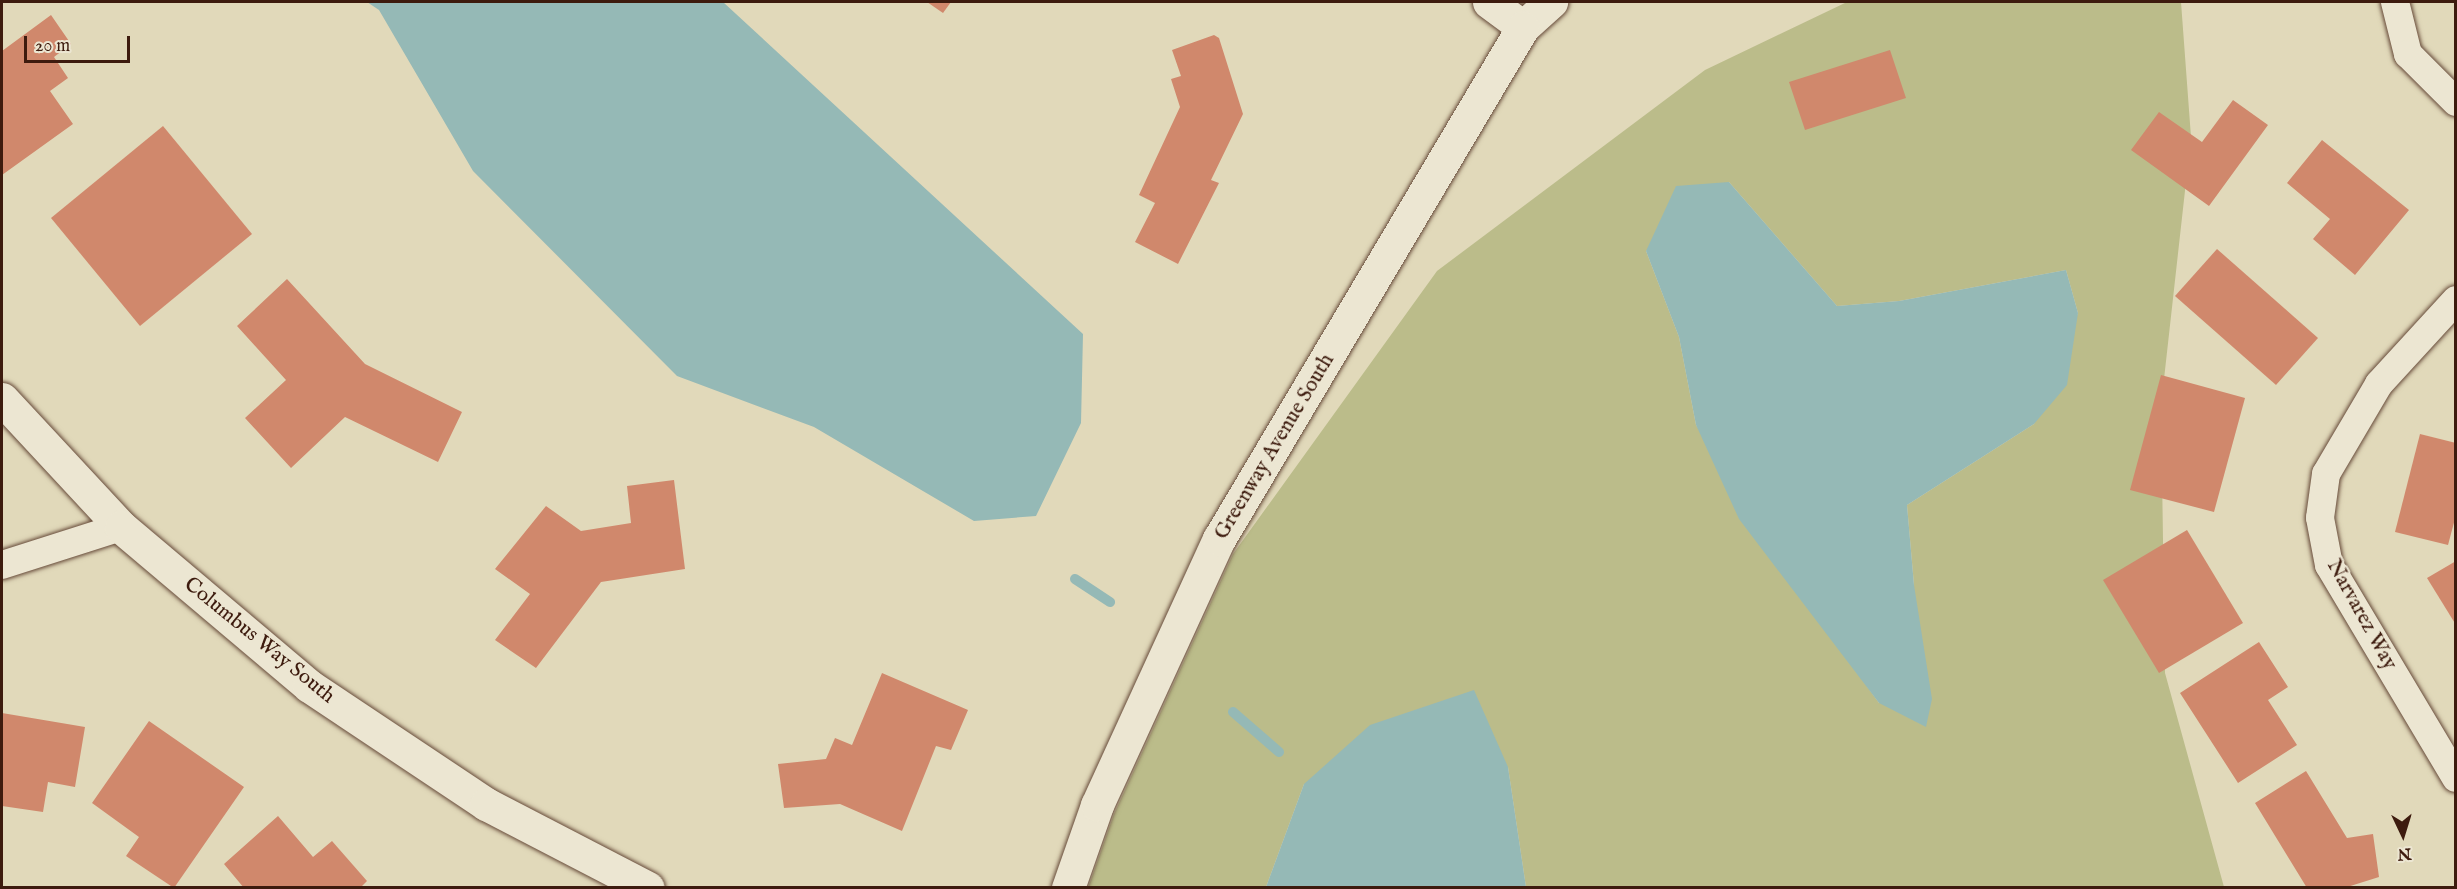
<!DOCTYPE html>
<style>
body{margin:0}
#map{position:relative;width:2457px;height:889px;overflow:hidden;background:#e1d9ba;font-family:"IM FELL English",serif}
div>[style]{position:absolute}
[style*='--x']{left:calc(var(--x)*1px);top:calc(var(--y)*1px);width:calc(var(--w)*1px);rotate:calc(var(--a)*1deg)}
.green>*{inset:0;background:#bbbc8a}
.water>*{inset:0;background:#95b9b6}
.stream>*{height:10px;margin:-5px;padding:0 5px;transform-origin:5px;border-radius:5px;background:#95b9b6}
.building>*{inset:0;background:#d0886c}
.roads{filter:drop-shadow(0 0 2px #664a39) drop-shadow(0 0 2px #664a39)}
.minor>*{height:28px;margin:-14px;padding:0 14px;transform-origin:14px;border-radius:14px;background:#ece6d2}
.tertiary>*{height:33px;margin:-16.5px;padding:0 16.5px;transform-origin:16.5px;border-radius:16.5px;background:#ece6d2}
span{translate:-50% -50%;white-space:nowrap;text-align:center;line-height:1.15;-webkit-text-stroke:4.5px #ece6d2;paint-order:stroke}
.street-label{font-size:21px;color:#3d1b0e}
.frame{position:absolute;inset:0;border:3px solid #3d1b0e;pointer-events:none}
.north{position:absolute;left:2373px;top:805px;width:60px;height:60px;-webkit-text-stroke:4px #ece6d2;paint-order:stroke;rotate:176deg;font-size:16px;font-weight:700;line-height:24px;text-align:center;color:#3d1b0e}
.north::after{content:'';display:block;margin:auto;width:21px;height:27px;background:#3d1b0e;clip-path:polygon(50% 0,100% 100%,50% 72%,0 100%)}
.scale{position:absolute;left:24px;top:36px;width:106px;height:27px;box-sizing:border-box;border:3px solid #3d1b0e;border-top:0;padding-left:8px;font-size:18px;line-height:21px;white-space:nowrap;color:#3d1b0e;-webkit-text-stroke:4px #ece6d2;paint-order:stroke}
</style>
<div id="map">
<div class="green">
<i style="clip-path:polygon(evenodd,1847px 2px,2181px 2px,2191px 137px,2161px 406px,2165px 673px,2224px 887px,1526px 887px,1508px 767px,1304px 784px,1266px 887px,1088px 888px,1114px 814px,1233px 554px,1437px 271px,1705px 70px,1847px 2px,1729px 182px,1837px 306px,1899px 301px,2066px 270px,2078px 313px,2034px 424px,1907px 505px,1914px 585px,1879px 703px,1819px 620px,1696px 425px,1679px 337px,1646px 251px,1729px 182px)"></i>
</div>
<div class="water">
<i style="clip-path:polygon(367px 2px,723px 2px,1083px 334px,1081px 423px,1036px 516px,974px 521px,814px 427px,677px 376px,473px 171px,379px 10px)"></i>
<i style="clip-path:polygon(1729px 182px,1837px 306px,1899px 301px,2066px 270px,2078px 313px,2067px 385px,2034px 424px,1907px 505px,1914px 585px,1932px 699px,1926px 727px,1879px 703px,1739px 519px,1696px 425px,1679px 337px,1646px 251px,1676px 186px)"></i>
<i style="clip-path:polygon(1474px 690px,1508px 767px,1526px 887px,1266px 887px,1304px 784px,1370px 725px)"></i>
</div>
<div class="stream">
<i style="--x:1075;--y:579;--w:42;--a:33.3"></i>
<i style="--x:1233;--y:712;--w:61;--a:41"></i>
</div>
<div class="building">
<i style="clip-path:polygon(927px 2px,951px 2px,943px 13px)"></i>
<i style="clip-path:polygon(51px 15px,71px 44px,54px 57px,68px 78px,50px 91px,73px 124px,2px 175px,2px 51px)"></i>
<i style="clip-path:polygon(1214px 35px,1219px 38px,1243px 114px,1211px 180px,1219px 183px,1178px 264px,1135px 242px,1155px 203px,1139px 195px,1180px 107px,1171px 79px,1181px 76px,1172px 50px)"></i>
<i style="clip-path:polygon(1890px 50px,1906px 98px,1805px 130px,1789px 82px)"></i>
<i style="clip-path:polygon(2233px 100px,2268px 125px,2209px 206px,2131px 150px,2159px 112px,2202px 142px)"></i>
<i style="clip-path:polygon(163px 126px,252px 234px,140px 326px,51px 218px)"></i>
<i style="clip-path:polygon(2322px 140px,2409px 210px,2355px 275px,2313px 239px,2330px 219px,2287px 183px)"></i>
<i style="clip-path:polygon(2217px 249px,2318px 338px,2276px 385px,2175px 296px)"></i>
<i style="clip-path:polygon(287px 279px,365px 364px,462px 412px,438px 462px,345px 417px,291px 468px,245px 418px,286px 380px,237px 326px)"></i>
<i style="clip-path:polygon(2161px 375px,2245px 398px,2214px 512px,2130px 490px)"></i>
<i style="clip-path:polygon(2420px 434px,2456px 443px,2456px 515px,2448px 545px,2395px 532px)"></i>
<i style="clip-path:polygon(674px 480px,685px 569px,601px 582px,536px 668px,495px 640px,530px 594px,495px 569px,546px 506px,581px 531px,631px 523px,627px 486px)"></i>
<i style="clip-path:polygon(2187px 530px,2243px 623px,2159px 673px,2103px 580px)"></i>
<i style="clip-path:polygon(2456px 561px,2456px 625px,2427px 578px)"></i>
<i style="clip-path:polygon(2259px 642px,2288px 687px,2268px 700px,2297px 745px,2238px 783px,2180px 693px)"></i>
<i style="clip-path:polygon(882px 673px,968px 710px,951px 750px,936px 746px,902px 831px,840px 804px,784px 808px,778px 764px,826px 759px,835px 738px,852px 745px)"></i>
<i style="clip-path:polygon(2px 713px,85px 727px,75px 787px,48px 782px,43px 812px,2px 806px)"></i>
<i style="clip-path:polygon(149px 721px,244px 787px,174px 888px,126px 856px,139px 837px,92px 803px)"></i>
<i style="clip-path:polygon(2306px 771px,2347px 838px,2373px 834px,2379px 877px,2344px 888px,2307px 888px,2255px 803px)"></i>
<i style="clip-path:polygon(278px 816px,313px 857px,332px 841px,367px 881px,360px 888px,244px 888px,224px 864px)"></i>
</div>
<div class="roads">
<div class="minor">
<i style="--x:2395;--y:2;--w:54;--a:76"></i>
<i style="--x:2408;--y:54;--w:68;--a:45"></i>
<i style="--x:2456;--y:300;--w:114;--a:132.5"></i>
<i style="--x:2379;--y:384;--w:104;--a:120.5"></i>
<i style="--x:2326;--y:474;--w:44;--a:97.8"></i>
<i style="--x:2320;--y:518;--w:48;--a:79.2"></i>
<i style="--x:2329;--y:565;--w:248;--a:59.2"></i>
<i style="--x:2;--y:565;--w:125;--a:-17.7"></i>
</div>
<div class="tertiary">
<i style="--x:1489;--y:2;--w:42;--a:36.3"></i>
<i style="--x:1523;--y:27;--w:38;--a:-42"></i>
<i style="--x:2;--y:399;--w:175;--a:47.1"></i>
<i style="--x:121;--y:527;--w:246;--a:40.2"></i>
<i style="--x:309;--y:686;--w:213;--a:33.7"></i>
<i style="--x:486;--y:804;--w:182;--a:27.4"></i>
<i style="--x:1068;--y:888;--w:88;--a:-70.7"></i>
<i style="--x:1097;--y:805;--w:293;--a:-65.4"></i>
<i style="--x:1219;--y:539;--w:595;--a:-59.3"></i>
</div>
</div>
<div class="street-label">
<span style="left:1275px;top:447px;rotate:-59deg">Greenway Avenue South</span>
<span style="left:2361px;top:615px;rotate:61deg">Narvarez Way</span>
<span style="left:259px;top:641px;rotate:39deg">Columbus Way South</span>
</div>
<div class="frame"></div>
<div class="north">N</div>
<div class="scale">20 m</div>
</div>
